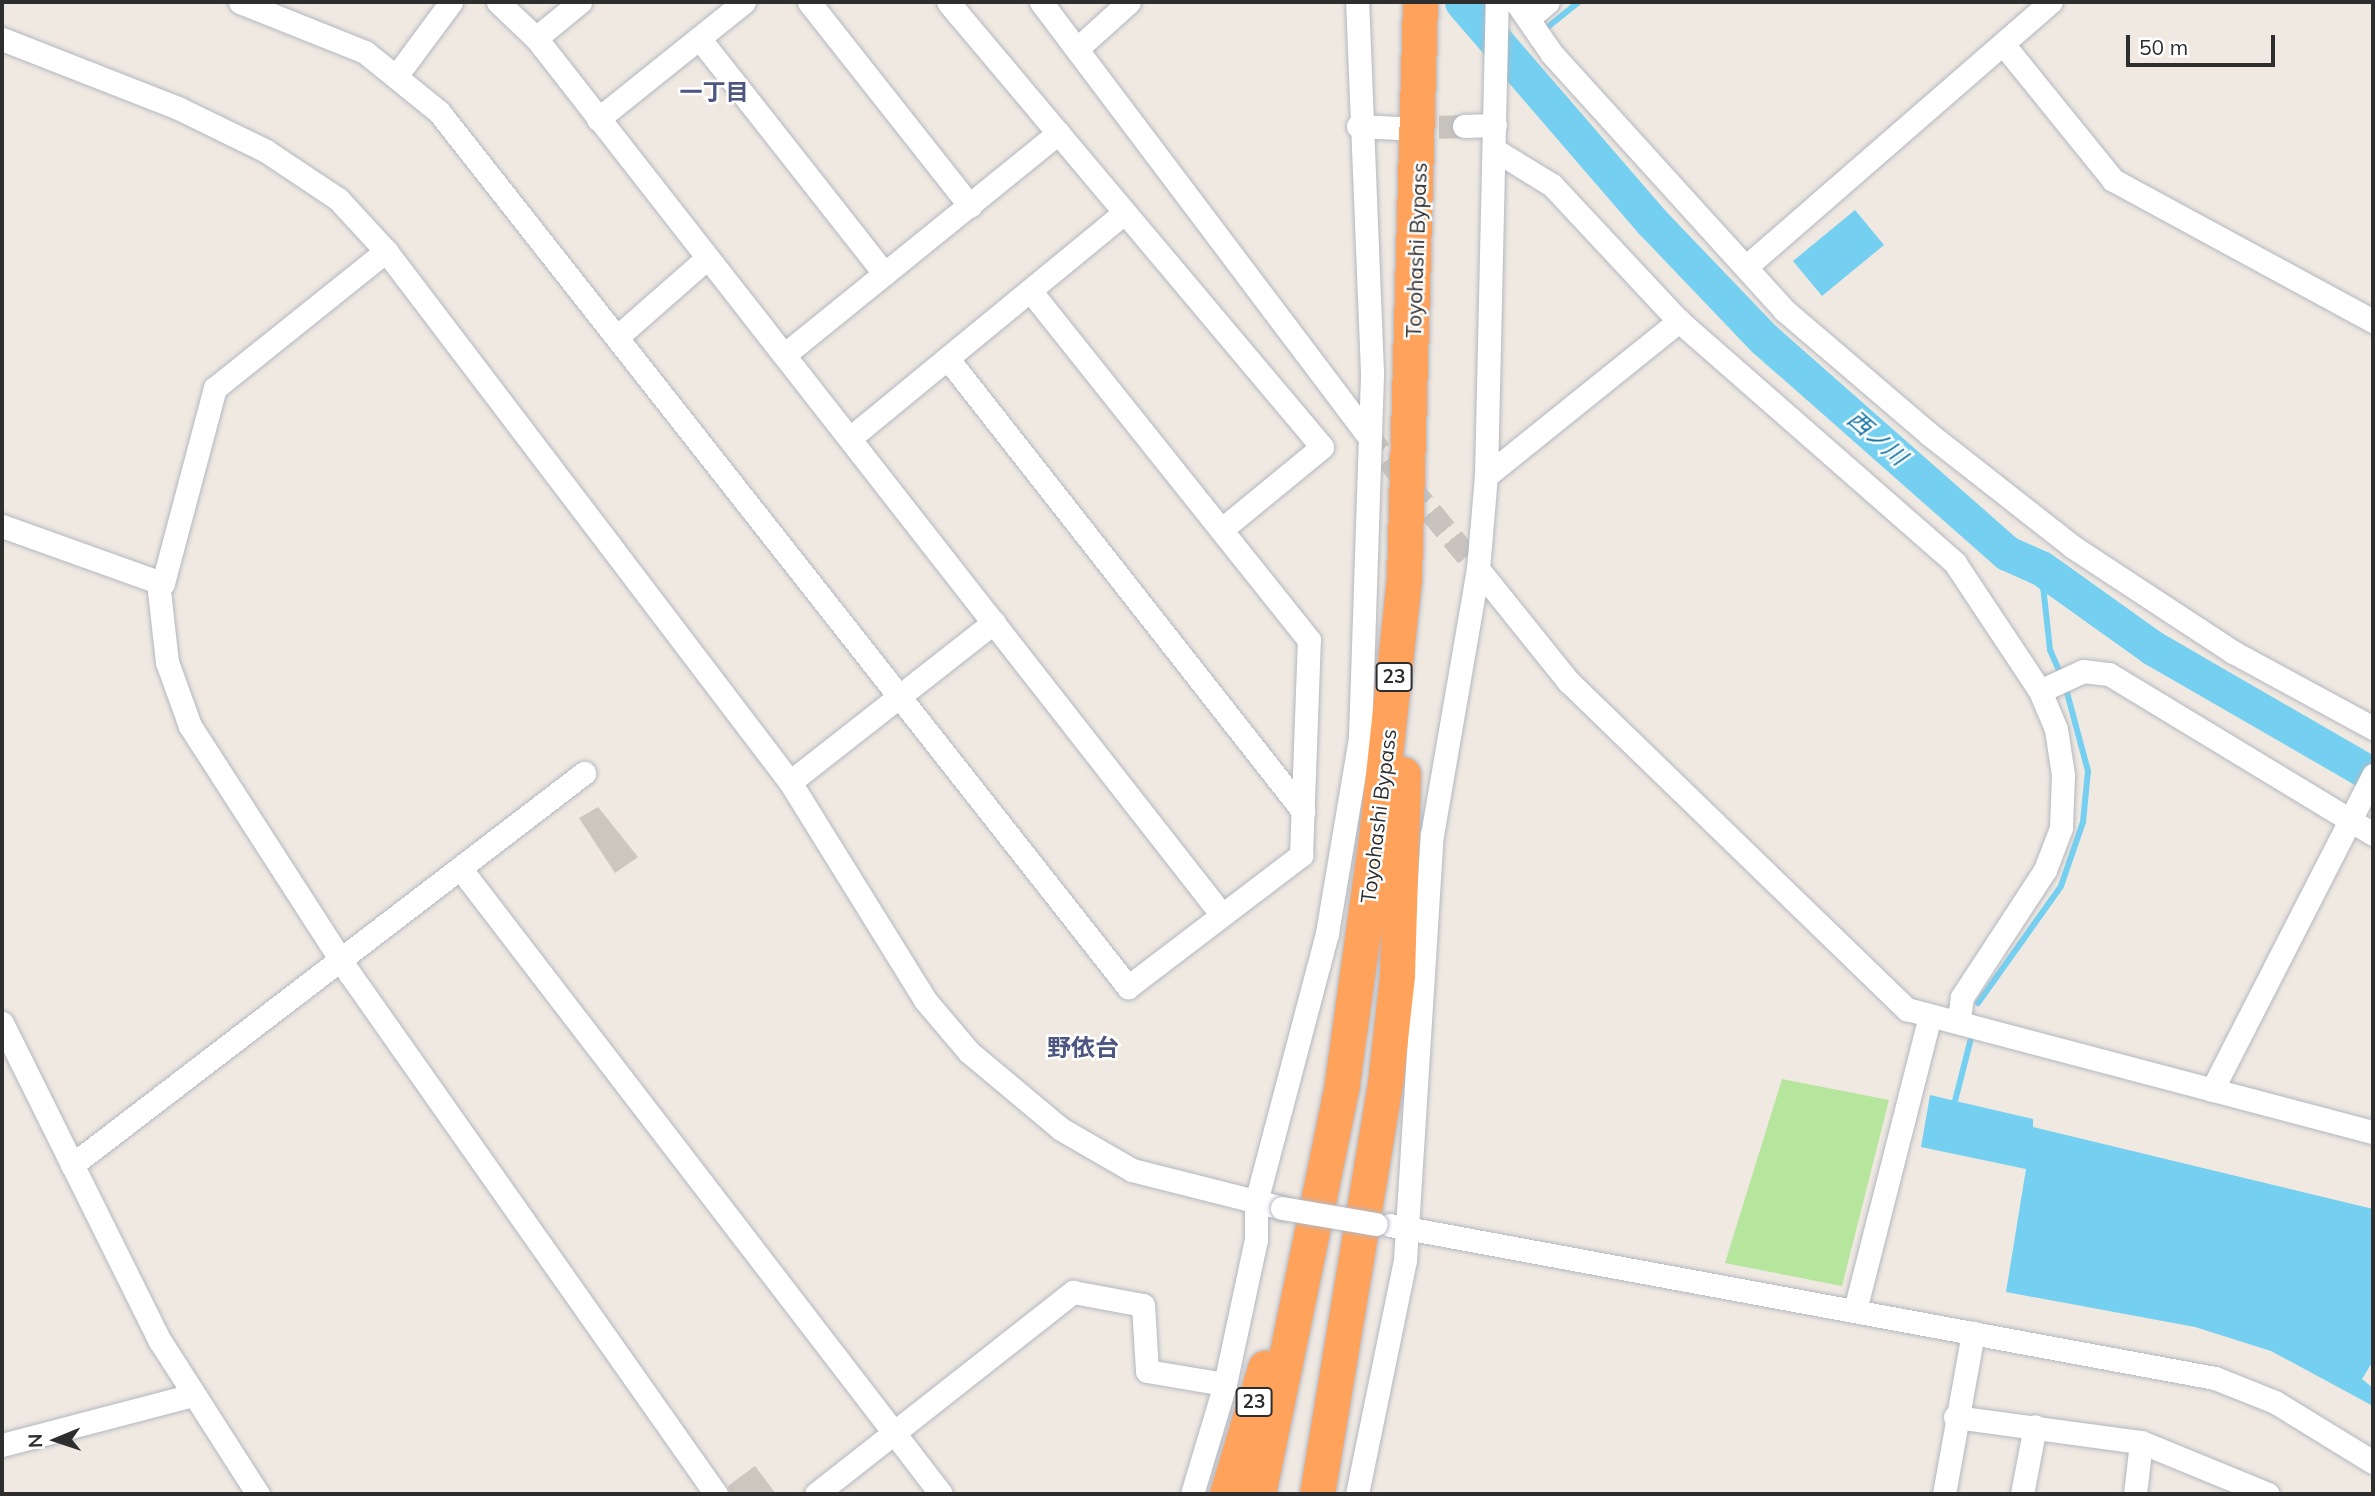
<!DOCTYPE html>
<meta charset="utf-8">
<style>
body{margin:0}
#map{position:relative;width:2375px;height:1496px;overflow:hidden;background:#efe9e1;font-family:Mulish,"Noto Sans JP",sans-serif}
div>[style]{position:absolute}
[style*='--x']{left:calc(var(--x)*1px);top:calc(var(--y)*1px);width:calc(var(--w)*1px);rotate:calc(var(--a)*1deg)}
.green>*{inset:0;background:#b6e59e}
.water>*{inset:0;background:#75cff0}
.stream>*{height:6px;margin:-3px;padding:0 3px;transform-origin:3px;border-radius:3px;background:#75cff0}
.river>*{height:35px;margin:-17.5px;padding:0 17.5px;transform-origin:17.5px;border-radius:17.5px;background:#75cff0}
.building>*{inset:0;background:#cbc7bf}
.minor-tunnel>*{height:23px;margin-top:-11.5px;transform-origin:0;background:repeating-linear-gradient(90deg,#c8c4bd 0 23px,transparent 0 34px)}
.roads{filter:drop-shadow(0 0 2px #b4b7c1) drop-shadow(0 0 2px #b4b7c1)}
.minor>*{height:23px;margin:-11.5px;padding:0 11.5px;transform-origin:11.5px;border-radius:11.5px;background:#fff}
.highway>*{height:35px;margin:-17.5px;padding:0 17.5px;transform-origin:17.5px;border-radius:17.5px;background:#ffa35c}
.bridges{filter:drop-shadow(0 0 2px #b4b7c1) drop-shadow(0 0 2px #b4b7c1)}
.minor-bridge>*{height:23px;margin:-11.5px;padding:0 11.5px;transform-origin:11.5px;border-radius:11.5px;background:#fff}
span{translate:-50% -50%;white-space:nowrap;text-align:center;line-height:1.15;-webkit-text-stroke:5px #fff;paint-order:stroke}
.shield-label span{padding:2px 5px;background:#fff;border:2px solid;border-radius:5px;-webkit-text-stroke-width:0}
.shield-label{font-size:19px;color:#2e2e2e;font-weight:700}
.street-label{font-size:21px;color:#2e2e2e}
.neighbourhood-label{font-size:23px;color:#4d5680;font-weight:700}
.water-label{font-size:23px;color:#0d6fa3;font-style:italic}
.quarter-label{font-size:24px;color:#4d5680;font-weight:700}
.frame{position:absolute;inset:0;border:4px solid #2e2e2e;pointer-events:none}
.north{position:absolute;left:21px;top:1405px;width:70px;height:70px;-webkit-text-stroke:5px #fff;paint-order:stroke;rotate:268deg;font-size:19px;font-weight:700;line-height:28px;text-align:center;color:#2e2e2e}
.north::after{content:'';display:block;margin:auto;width:24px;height:32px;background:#2e2e2e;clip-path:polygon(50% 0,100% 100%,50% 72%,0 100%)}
.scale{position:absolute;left:2126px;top:35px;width:149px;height:32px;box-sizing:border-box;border:4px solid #2e2e2e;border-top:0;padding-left:9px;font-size:21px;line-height:24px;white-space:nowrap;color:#2e2e2e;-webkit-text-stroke:5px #fff;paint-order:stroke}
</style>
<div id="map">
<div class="green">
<i style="clip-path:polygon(1782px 1079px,1889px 1100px,1842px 1286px,1725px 1263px)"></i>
</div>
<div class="water">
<i style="clip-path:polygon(1855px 210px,1884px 245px,1822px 296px,1793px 261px)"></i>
<i style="clip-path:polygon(1930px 1095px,2033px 1119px,2033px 1127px,2373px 1209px,2373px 1361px,2362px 1379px,2373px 1388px,2373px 1406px,2271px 1351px,2195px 1327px,2006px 1292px,2026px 1169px,1921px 1147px)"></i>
</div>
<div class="stream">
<i style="--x:1549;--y:26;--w:38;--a:-39"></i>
<i style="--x:2041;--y:568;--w:82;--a:83.7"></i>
<i style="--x:2050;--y:650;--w:27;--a:66"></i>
<i style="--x:1978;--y:1003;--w:143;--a:-54.6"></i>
<i style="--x:2061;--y:886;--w:68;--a:-71"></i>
<i style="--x:2083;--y:822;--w:51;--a:-84.4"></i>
<i style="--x:2088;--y:771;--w:89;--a:-105"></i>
<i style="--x:1955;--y:1101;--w:65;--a:-75.7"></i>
</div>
<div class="river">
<i style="--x:1462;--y:2;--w:292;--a:49.2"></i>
<i style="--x:1653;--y:223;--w:159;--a:46.3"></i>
<i style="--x:1763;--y:338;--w:325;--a:41.4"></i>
<i style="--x:2007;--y:553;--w:37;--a:24"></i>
<i style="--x:2041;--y:568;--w:138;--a:35.5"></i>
<i style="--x:2153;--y:648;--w:254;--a:30"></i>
</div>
<div class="building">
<i style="clip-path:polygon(598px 807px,638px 857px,615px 873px,579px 818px)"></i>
<i style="clip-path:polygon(755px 1466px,776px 1494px,730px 1494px,728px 1486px)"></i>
</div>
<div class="minor-tunnel">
<i style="--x:1405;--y:128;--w:59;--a:-1.9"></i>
<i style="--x:1366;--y:433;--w:176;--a:50.5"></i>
</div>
<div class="roads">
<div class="minor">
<i style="--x:240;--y:2;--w:135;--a:21.8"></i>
<i style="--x:365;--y:52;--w:95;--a:39"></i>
<i style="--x:439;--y:112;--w:1114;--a:51.78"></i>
<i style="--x:1128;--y:987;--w:218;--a:-37.3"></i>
<i style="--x:1301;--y:855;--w:215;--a:-87.9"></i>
<i style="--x:1309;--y:640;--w:447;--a:-128.6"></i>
<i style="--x:498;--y:2;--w:52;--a:43.5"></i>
<i style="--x:536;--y:38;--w:1113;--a:51.97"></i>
<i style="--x:809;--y:2;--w:260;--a:51.7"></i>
<i style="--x:948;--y:2;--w:581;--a:49.95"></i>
<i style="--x:1322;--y:447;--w:129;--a:140.6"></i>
<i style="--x:1041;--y:2;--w:540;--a:52.98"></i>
<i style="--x:1516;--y:2;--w:63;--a:55.3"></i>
<i style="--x:1552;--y:54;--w:345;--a:47.8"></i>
<i style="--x:1784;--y:310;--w:191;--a:40.5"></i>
<i style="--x:1929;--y:434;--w:183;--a:38.1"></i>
<i style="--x:2073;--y:547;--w:191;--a:33.3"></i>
<i style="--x:2233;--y:652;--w:159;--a:28.5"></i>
<i style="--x:1530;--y:17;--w:23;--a:-40"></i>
<i style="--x:536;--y:38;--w:57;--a:-39.3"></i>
<i style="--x:699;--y:38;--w:300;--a:51.8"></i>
<i style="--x:2;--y:39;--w:189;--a:21.4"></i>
<i style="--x:178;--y:108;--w:98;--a:26"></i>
<i style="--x:266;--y:151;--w:87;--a:33.7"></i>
<i style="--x:338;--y:199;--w:71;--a:47.3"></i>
<i style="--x:386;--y:251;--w:667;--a:52.74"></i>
<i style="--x:790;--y:782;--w:256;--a:58.2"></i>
<i style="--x:925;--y:1000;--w:68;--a:49.8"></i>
<i style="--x:969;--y:1052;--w:120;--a:39.9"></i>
<i style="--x:1061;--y:1129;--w:82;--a:30"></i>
<i style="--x:1132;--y:1170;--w:155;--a:14.2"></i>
<i style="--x:2003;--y:44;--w:175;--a:51"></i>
<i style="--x:2113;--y:180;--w:296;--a:28.5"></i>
<i style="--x:1079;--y:47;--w:67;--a:-42"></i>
<i style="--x:397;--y:75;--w:91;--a:-53.5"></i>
<i style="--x:598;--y:119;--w:187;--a:-38.7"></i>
<i style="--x:1358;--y:126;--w:41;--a:2.8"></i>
<i style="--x:1464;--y:126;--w:31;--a:-2"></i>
<i style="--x:1495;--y:150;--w:67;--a:31.6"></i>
<i style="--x:1552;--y:185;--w:186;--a:47"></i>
<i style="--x:1679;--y:321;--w:367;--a:41.2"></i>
<i style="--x:1955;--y:563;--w:154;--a:56.4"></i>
<i style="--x:2040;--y:691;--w:41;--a:67.2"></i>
<i style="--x:2056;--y:729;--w:47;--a:81.3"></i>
<i style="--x:2063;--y:775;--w:53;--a:92.2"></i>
<i style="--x:2061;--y:828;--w:45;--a:110.9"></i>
<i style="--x:2045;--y:870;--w:152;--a:123.2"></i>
<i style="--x:1962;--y:997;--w:22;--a:98"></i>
<i style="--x:1748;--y:265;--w:401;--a:-41"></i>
<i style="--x:617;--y:337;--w:120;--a:-41.3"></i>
<i style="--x:784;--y:355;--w:353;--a:-39"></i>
<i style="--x:948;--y:359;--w:575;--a:51.85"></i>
<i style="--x:850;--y:438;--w:353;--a:-39.4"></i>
<i style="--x:1486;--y:476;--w:248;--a:-38.8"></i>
<i style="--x:2;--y:526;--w:166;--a:19.7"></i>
<i style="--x:1478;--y:569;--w:144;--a:51.2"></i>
<i style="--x:1568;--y:681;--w:472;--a:44.1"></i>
<i style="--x:1907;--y:1009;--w:482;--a:14.8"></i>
<i style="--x:158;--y:582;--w:81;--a:83.6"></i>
<i style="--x:167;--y:662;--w:68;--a:70.2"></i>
<i style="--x:190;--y:726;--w:295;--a:57.2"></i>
<i style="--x:350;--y:974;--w:636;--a:54.86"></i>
<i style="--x:158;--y:582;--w:5;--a:11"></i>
<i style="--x:163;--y:583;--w:202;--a:-75.1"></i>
<i style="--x:215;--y:388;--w:219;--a:-38.7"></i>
<i style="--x:2040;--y:691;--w:47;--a:-24.9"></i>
<i style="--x:2083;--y:671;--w:26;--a:7"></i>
<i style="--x:2109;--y:674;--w:309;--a:31.2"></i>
<i style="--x:790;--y:782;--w:259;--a:-38.1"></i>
<i style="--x:460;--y:868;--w:789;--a:52.46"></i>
<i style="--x:2;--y:1023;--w:355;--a:63.6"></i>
<i style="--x:160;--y:1341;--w:182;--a:57.4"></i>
<i style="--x:2212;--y:1090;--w:354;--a:-62.9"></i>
<i style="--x:72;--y:1165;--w:645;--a:-37.44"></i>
<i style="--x:1390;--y:1225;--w:839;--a:10.51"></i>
<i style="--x:2215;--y:1378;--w:65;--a:21.8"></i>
<i style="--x:2275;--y:1402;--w:115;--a:31.5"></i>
<i style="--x:1855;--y:1310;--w:303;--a:-75.7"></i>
<i style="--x:1955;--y:1417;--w:188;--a:7.7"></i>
<i style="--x:2141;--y:1442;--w:137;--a:22.3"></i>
<i style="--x:2;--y:1445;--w:197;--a:-14.7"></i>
<i style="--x:816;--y:1494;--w:327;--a:-38.2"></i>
<i style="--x:1073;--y:1292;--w:71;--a:10.5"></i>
<i style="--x:1143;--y:1305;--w:66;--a:86.5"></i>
<i style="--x:1147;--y:1371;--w:79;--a:9.5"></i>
<i style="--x:1192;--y:1494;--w:115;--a:-73.3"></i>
<i style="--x:1225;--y:1384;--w:147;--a:-77.9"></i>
<i style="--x:1256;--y:1240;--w:38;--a:-90"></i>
<i style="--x:1256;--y:1202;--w:278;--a:-75.2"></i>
<i style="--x:1327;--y:933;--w:199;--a:-80.4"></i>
<i style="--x:1360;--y:737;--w:365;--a:-88.1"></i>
<i style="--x:1372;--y:372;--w:370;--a:-92.3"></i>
<i style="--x:1357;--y:1494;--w:239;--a:-78.4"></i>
<i style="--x:1405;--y:1260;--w:426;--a:-86.4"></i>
<i style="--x:1432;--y:835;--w:270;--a:-80.2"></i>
<i style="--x:1478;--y:569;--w:93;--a:-85.1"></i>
<i style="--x:1486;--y:476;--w:474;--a:-88.7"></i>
<i style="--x:1944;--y:1494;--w:164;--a:-79.8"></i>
<i style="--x:2022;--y:1494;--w:69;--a:-79.2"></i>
<i style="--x:2135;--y:1494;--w:52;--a:-83.4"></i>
</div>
<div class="highway">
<i style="--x:1227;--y:1494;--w:132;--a:-73.2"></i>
<i style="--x:1258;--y:1494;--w:419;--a:-78.4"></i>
<i style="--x:1342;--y:1083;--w:254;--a:-82.1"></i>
<i style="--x:1377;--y:831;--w:254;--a:-83.9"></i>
<i style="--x:1404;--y:578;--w:576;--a:-88.41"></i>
<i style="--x:1317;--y:1494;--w:425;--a:-80.6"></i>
<i style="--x:1386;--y:1075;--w:101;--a:-83.7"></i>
<i style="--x:1397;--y:975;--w:201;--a:-88.3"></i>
</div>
</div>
<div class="bridges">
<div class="minor-bridge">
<i style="--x:1282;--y:1208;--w:95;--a:9.7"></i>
</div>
</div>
<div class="shield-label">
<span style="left:1394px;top:677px">23</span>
<span style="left:1254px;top:1402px">23</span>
</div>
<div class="street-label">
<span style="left:1416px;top:250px;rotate:-88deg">Toyohashi Bypass</span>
<span style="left:1378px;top:816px;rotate:-83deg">Toyohashi Bypass</span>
</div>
<div class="neighbourhood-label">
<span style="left:714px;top:92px">一丁目</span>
</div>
<div class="water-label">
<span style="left:1877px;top:438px;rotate:41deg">西ノ川</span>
</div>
<div class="quarter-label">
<span style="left:1083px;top:1048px">野依台</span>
</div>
<div class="frame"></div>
<div class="north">N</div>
<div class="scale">50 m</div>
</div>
